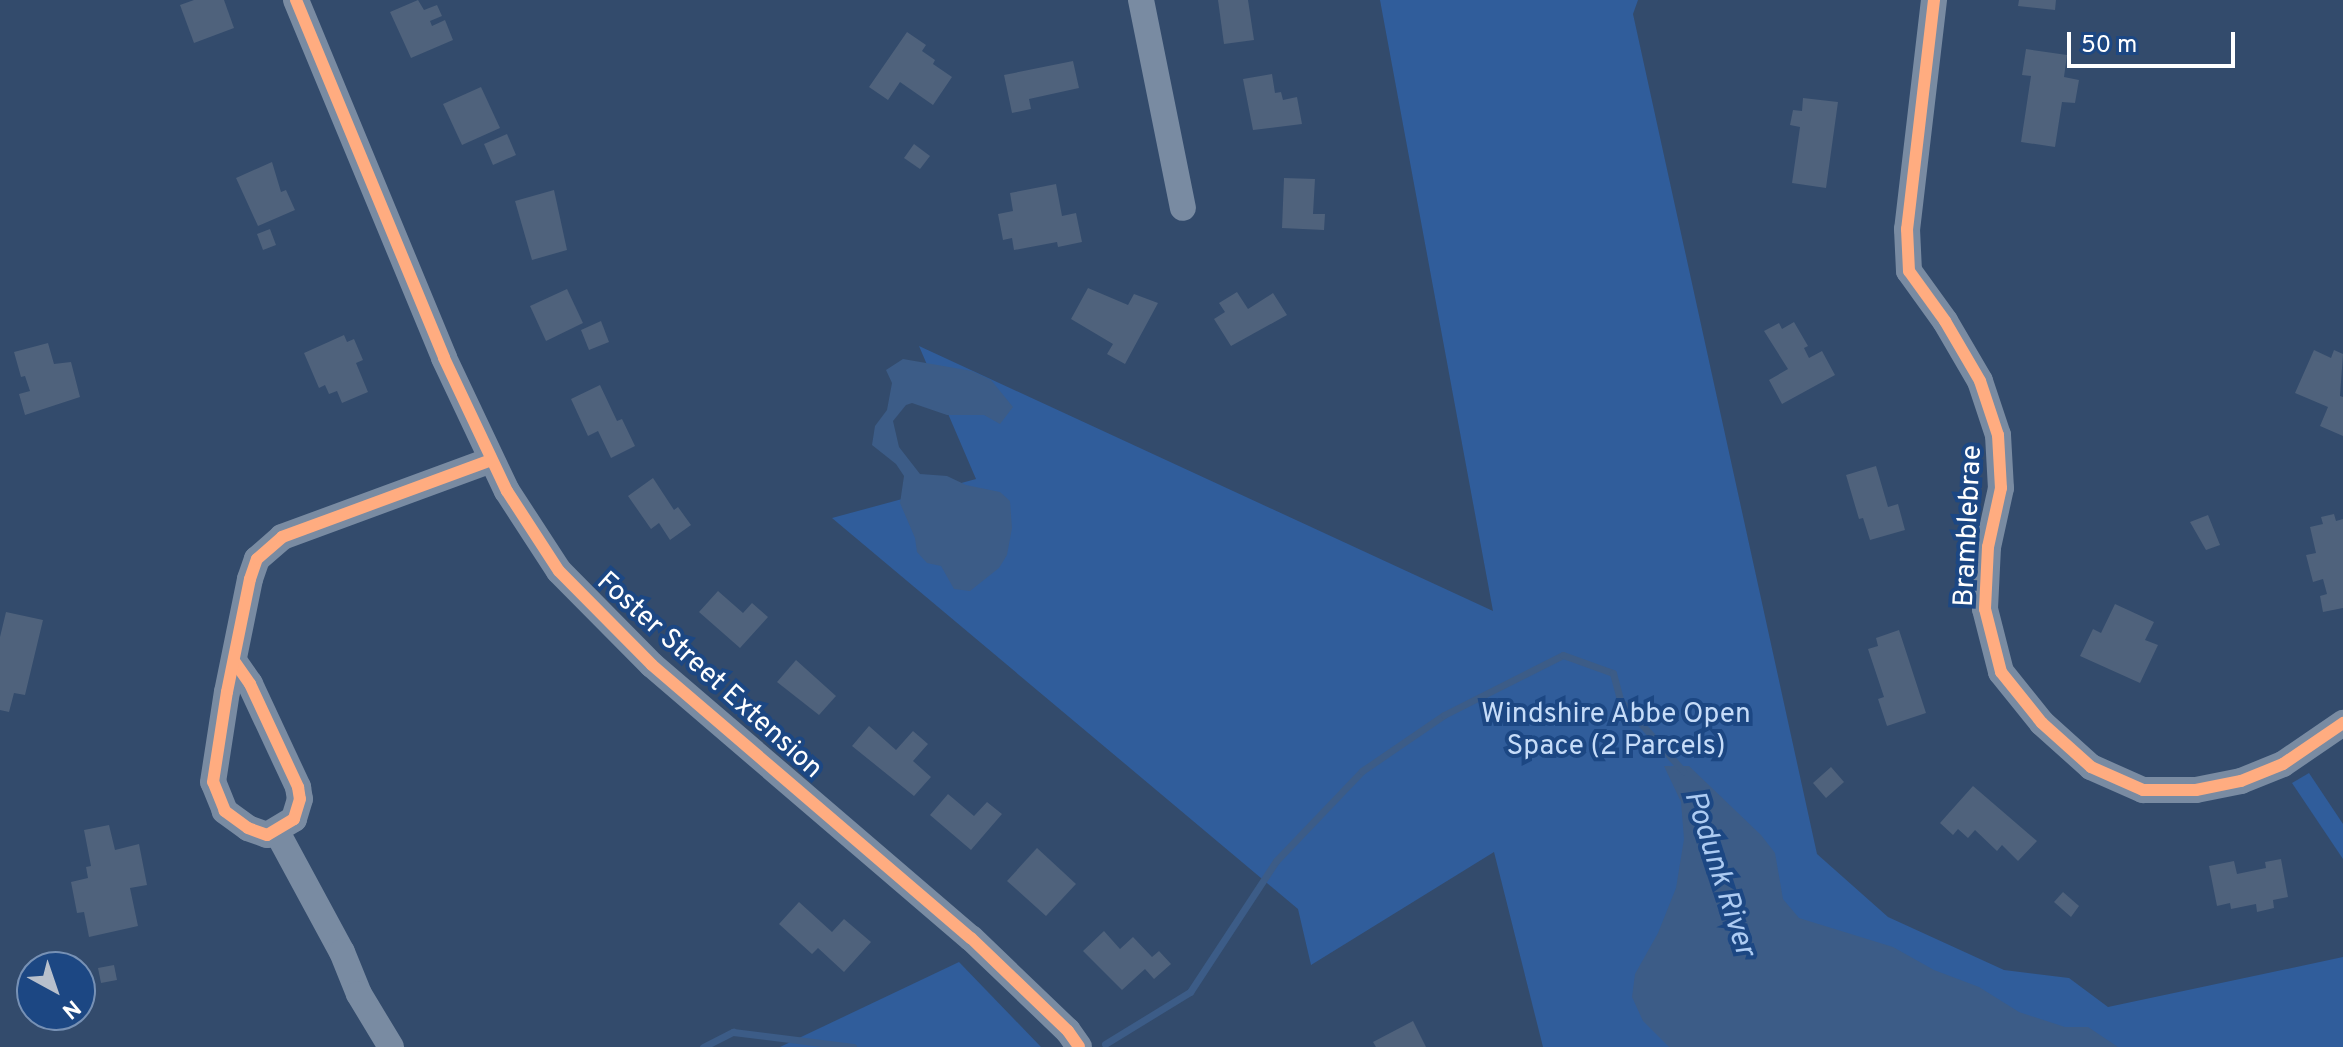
<!DOCTYPE html>
<style>
body{margin:0}
#map{position:relative;width:2343px;height:1047px;overflow:hidden;background:#334b6c;font-family:Overpass,sans-serif}
div>[style]{position:absolute}
[style*='--x']{left:calc(var(--x)*1px);top:calc(var(--y)*1px);width:calc(var(--w)*1px);rotate:calc(var(--a)*1deg)}
.green>*{inset:0;background:#305d9b}
.water>*{inset:0;background:#3c5c87}
.stream>*{height:7px;margin:-3.5px;padding:0 3.5px;transform-origin:3.5px;border-radius:3.5px;background:#3c5c87}
.building>*{inset:0;background:#4f627c}
.minor>*{height:26px;margin:-13px;padding:0 13px;transform-origin:13px;border-radius:13px;background:#798ba2}
.cycleway>*{height:12px;margin:-6px;padding:0 6px;transform-origin:6px;border-radius:6px;background:#ffac80}
span{translate:-50% -50%;white-space:nowrap;text-align:center;line-height:1.15;-webkit-text-stroke:8px #1c4783;paint-order:stroke}
.street-label{font-size:28px;color:#fff}
.park-label{font-size:28px;color:#c6dcf8}
.water-label{font-size:30px;color:#adcbf2;font-style:italic}
.north{position:absolute;left:16px;top:951px;width:80px;height:80px;box-sizing:border-box;background:#1c4783;border:2px solid #7791b5;border-radius:50%;rotate:140deg;font-size:22px;font-weight:700;line-height:32px;text-align:center;color:#fff}
.north::after{content:'';display:block;margin:auto;width:28px;height:36px;background:#b8c0cc;clip-path:polygon(50% 0,100% 100%,50% 72%,0 100%)}
.scale{position:absolute;left:2067px;top:32px;width:168px;height:36px;box-sizing:border-box;border:4px solid #fff;border-top:0;padding-left:10px;font-size:24px;line-height:28px;white-space:nowrap;color:#fff;-webkit-text-stroke:6px #1c4783;paint-order:stroke}
</style>
<div id="map">
<div class="green">
<i style="clip-path:polygon(1380px 0,1638px 0,1633px 14px,1817px 854px,1888px 917px,2004px 970px,2069px 978px,2108px 1007px,2343px 957px,2343px 1047px,1543px 1047px,1494px 852px,1311px 965px,1298px 909px,832px 518px,976px 479px,919px 346px,1493px 611px)"></i>
<i style="clip-path:polygon(2309px 773px,2343px 824px,2343px 859px,2292px 783px)"></i>
<i style="clip-path:polygon(959px 962px,1041px 1047px,780px 1047px)"></i>
</div>
<div class="water">
<i style="clip-path:polygon(903px 359px,972px 371px,991px 380px,1013px 407px,1000px 424px,984px 415px,947px 415px,912px 403px,906px 405px,893px 421px,899px 447px,920px 474px,947px 476px,966px 485px,1000px 492px,1010px 501px,1012px 528px,1007px 555px,999px 568px,970px 591px,954px 589px,941px 566px,927px 563px,917px 552px,915px 538px,900px 503px,904px 476px,896px 464px,872px 445px,875px 426px,887px 410px,892px 383px,886px 370px)"></i>
<i style="clip-path:polygon(1664px 766px,1689px 766px,1761px 835px,1775px 853px,1783px 899px,1799px 918px,1893px 947px,1934px 970px,1979px 987px,2019px 1012px,2065px 1027px,2088px 1027px,2118px 1047px,1669px 1047px,1643px 1021px,1632px 997px,1635px 974px,1658px 933px,1676px 888px,1684px 839px,1681px 802px)"></i>
</div>
<div class="stream">
<i style="--x:1105;--y:1044;--w:100;--a:-31.5"></i>
<i style="--x:1190;--y:992;--w:157;--a:-56.7"></i>
<i style="--x:1276;--y:861;--w:124;--a:-46.3"></i>
<i style="--x:1362;--y:771;--w:99;--a:-34.3"></i>
<i style="--x:1444;--y:715;--w:133;--a:-26.8"></i>
<i style="--x:1563;--y:655;--w:53;--a:19.8"></i>
<i style="--x:1613;--y:673;--w:28;--a:75"></i>
<i style="--x:1620;--y:700;--w:95;--a:48.4"></i>
<i style="--x:703;--y:1047;--w:34;--a:-27"></i>
<i style="--x:733;--y:1032;--w:121;--a:7.1"></i>
</div>
<div class="building">
<i style="clip-path:polygon(194px 0,224px 0,234px 28px,194px 43px,180px 5px)"></i>
<i style="clip-path:polygon(418px 0,424px 10px,437px 5px,442px 16px,430px 21px,432px 26px,445px 20px,453px 40px,411px 58px,390px 12px)"></i>
<i style="clip-path:polygon(1218px 0,1248px 0,1254px 40px,1224px 44px)"></i>
<i style="clip-path:polygon(2019px 0,2056px 0,2055px 10px,2018px 6px)"></i>
<i style="clip-path:polygon(907px 32px,926px 45px,922px 51px,935px 60px,933px 64px,952px 77px,933px 105px,900px 82px,888px 100px,869px 87px)"></i>
<i style="clip-path:polygon(2026px 49px,2067px 55px,2064px 77px,2079px 80px,2075px 103px,2062px 102px,2055px 147px,2021px 142px,2031px 76px,2022px 75px)"></i>
<i style="clip-path:polygon(1073px 61px,1079px 88px,1029px 99px,1031px 109px,1012px 113px,1004px 75px)"></i>
<i style="clip-path:polygon(1272px 74px,1275px 93px,1281px 92px,1283px 100px,1297px 97px,1302px 124px,1253px 130px,1243px 79px)"></i>
<i style="clip-path:polygon(481px 87px,500px 128px,462px 145px,443px 104px)"></i>
<i style="clip-path:polygon(1803px 98px,1838px 102px,1826px 188px,1792px 183px,1800px 127px,1790px 125px,1793px 110px,1802px 111px)"></i>
<i style="clip-path:polygon(507px 134px,516px 155px,493px 165px,484px 144px)"></i>
<i style="clip-path:polygon(914px 144px,930px 156px,920px 169px,904px 158px)"></i>
<i style="clip-path:polygon(272px 162px,281px 192px,286px 190px,295px 210px,258px 226px,236px 178px)"></i>
<i style="clip-path:polygon(1284px 178px,1315px 179px,1313px 214px,1325px 214px,1324px 230px,1282px 228px)"></i>
<i style="clip-path:polygon(1056px 184px,1062px 216px,1076px 213px,1082px 242px,1058px 247px,1057px 242px,1014px 250px,1012px 238px,1003px 240px,998px 214px,1013px 211px,1010px 193px)"></i>
<i style="clip-path:polygon(554px 190px,567px 250px,532px 260px,515px 201px)"></i>
<i style="clip-path:polygon(270px 229px,276px 245px,263px 250px,257px 234px)"></i>
<i style="clip-path:polygon(1088px 288px,1128px 305px,1134px 294px,1158px 303px,1125px 364px,1107px 354px,1113px 344px,1071px 319px)"></i>
<i style="clip-path:polygon(567px 289px,583px 323px,546px 341px,530px 306px)"></i>
<i style="clip-path:polygon(1237px 292px,1248px 309px,1273px 293px,1287px 315px,1231px 346px,1214px 319px,1225px 312px,1219px 303px)"></i>
<i style="clip-path:polygon(601px 321px,609px 342px,589px 350px,581px 330px)"></i>
<i style="clip-path:polygon(1794px 322px,1808px 346px,1804px 348px,1809px 358px,1822px 351px,1835px 375px,1782px 404px,1769px 380px,1788px 369px,1764px 331px,1779px 323px,1782px 329px)"></i>
<i style="clip-path:polygon(344px 335px,347px 342px,354px 339px,363px 360px,356px 363px,368px 392px,342px 403px,337px 391px,329px 394px,325px 385px,319px 388px,304px 353px)"></i>
<i style="clip-path:polygon(48px 343px,54px 364px,71px 362px,80px 397px,25px 415px,19px 394px,30px 391px,25px 376px,21px 377px,14px 352px)"></i>
<i style="clip-path:polygon(2314px 350px,2331px 358px,2334px 350px,2343px 354px,2340px 396px,2343px 397px,2343px 436px,2320px 426px,2328px 407px,2295px 393px)"></i>
<i style="clip-path:polygon(600px 385px,617px 421px,622px 419px,635px 446px,611px 458px,598px 431px,588px 436px,571px 399px)"></i>
<i style="clip-path:polygon(1876px 466px,1888px 507px,1898px 504px,1905px 530px,1870px 540px,1863px 518px,1859px 519px,1846px 475px)"></i>
<i style="clip-path:polygon(653px 478px,674px 510px,678px 507px,691px 525px,670px 540px,659px 523px,651px 529px,628px 496px)"></i>
<i style="clip-path:polygon(2334px 514px,2336px 521px,2343px 519px,2343px 608px,2323px 612px,2320px 596px,2327px 594px,2323px 579px,2313px 582px,2306px 555px,2316px 553px,2310px 527px,2323px 524px,2321px 517px)"></i>
<i style="clip-path:polygon(2208px 515px,2220px 545px,2206px 550px,2190px 522px)"></i>
<i style="clip-path:polygon(718px 591px,743px 613px,752px 603px,768px 617px,740px 648px,699px 612px)"></i>
<i style="clip-path:polygon(2115px 604px,2154px 622px,2145px 640px,2158px 645px,2140px 683px,2080px 656px,2093px 629px,2101px 633px)"></i>
<i style="clip-path:polygon(6px 612px,43px 620px,25px 695px,14px 693px,9px 712px,0 710px,0 637px)"></i>
<i style="clip-path:polygon(1899px 630px,1926px 713px,1887px 726px,1878px 699px,1884px 697px,1868px 649px,1878px 646px,1876px 638px)"></i>
<i style="clip-path:polygon(796px 660px,836px 696px,819px 715px,777px 682px)"></i>
<i style="clip-path:polygon(869px 726px,896px 750px,913px 731px,928px 744px,913px 761px,931px 777px,914px 796px,852px 746px)"></i>
<i style="clip-path:polygon(1831px 767px,1844px 782px,1826px 798px,1813px 783px)"></i>
<i style="clip-path:polygon(1973px 786px,2037px 841px,2018px 861px,2002px 845px,1997px 851px,1975px 830px,1968px 838px,1958px 829px,1953px 835px,1940px 823px)"></i>
<i style="clip-path:polygon(948px 794px,974px 816px,987px 802px,1002px 814px,971px 850px,930px 815px)"></i>
<i style="clip-path:polygon(109px 825px,115px 850px,139px 844px,147px 885px,130px 888px,138px 926px,89px 937px,84px 912px,77px 913px,71px 882px,88px 878px,86px 867px,91px 866px,84px 830px)"></i>
<i style="clip-path:polygon(1037px 848px,1076px 884px,1046px 916px,1007px 881px)"></i>
<i style="clip-path:polygon(2281px 859px,2288px 897px,2273px 900px,2274px 908px,2257px 912px,2256px 904px,2231px 909px,2230px 903px,2217px 906px,2209px 866px,2234px 861px,2237px 874px,2266px 868px,2265px 862px)"></i>
<i style="clip-path:polygon(2063px 892px,2079px 906px,2071px 917px,2054px 902px)"></i>
<i style="clip-path:polygon(799px 902px,832px 932px,844px 919px,871px 942px,844px 972px,818px 948px,812px 954px,779px 924px)"></i>
<i style="clip-path:polygon(1104px 931px,1120px 949px,1133px 937px,1152px 957px,1159px 951px,1171px 964px,1154px 979px,1145px 969px,1122px 990px,1083px 951px)"></i>
<i style="clip-path:polygon(114px 965px,117px 980px,101px 983px,98px 968px)"></i>
<i style="clip-path:polygon(1413px 1021px,1426px 1047px,1376px 1047px,1373px 1042px)"></i>
</div>
<div class="minor">
<i style="--x:296;--y:0;--w:387;--a:67.5"></i>
<i style="--x:444;--y:358;--w:147;--a:64.7"></i>
<i style="--x:507;--y:491;--w:95;--a:57"></i>
<i style="--x:559;--y:571;--w:132;--a:45.3"></i>
<i style="--x:652;--y:665;--w:420;--a:40.6"></i>
<i style="--x:971;--y:938;--w:134;--a:43.8"></i>
<i style="--x:1068;--y:1031;--w:19;--a:55"></i>
<i style="--x:1141;--y:0;--w:212;--a:78.6"></i>
<i style="--x:1934;--y:0;--w:231;--a:96.7"></i>
<i style="--x:1907;--y:229;--w:42;--a:87.3"></i>
<i style="--x:1909;--y:271;--w:62;--a:54.2"></i>
<i style="--x:1945;--y:321;--w:69;--a:59.7"></i>
<i style="--x:1980;--y:381;--w:57;--a:71.6"></i>
<i style="--x:1998;--y:435;--w:53;--a:86.8"></i>
<i style="--x:2001;--y:488;--w:60;--a:102.4"></i>
<i style="--x:1988;--y:547;--w:62;--a:92.8"></i>
<i style="--x:1985;--y:609;--w:65;--a:75.7"></i>
<i style="--x:2001;--y:672;--w:65;--a:51.2"></i>
<i style="--x:2042;--y:723;--w:66;--a:41.9"></i>
<i style="--x:2091;--y:767;--w:57;--a:23.9"></i>
<i style="--x:2143;--y:790;--w:53;--a:0"></i>
<i style="--x:2196;--y:790;--w:46;--a:-11.3"></i>
<i style="--x:2241;--y:781;--w:45;--a:-22"></i>
<i style="--x:2283;--y:764;--w:73;--a:-34.3"></i>
<i style="--x:234;--y:661;--w:28;--a:55"></i>
<i style="--x:250;--y:684;--w:114;--a:65"></i>
<i style="--x:298;--y:787;--w:12;--a:81"></i>
<i style="--x:300;--y:799;--w:21;--a:107"></i>
<i style="--x:294;--y:819;--w:31;--a:149"></i>
<i style="--x:267;--y:835;--w:20;--a:-160"></i>
<i style="--x:248;--y:828;--w:29;--a:-144"></i>
<i style="--x:225;--y:811;--w:31;--a:-112"></i>
<i style="--x:213;--y:782;--w:91;--a:-81.2"></i>
<i style="--x:227;--y:692;--w:115;--a:-78.5"></i>
<i style="--x:250;--y:579;--w:21;--a:-71"></i>
<i style="--x:257;--y:559;--w:33;--a:-41"></i>
<i style="--x:282;--y:537;--w:223;--a:-20.2"></i>
<i style="--x:277;--y:832;--w:136;--a:61.6"></i>
<i style="--x:342;--y:952;--w:45;--a:68"></i>
<i style="--x:359;--y:994;--w:62;--a:58.9"></i>
</div>
<div class="cycleway">
<i style="--x:296;--y:0;--w:387;--a:67.5"></i>
<i style="--x:444;--y:358;--w:147;--a:64.7"></i>
<i style="--x:507;--y:491;--w:95;--a:57"></i>
<i style="--x:559;--y:571;--w:132;--a:45.3"></i>
<i style="--x:652;--y:665;--w:420;--a:40.6"></i>
<i style="--x:971;--y:938;--w:134;--a:43.8"></i>
<i style="--x:1068;--y:1031;--w:19;--a:55"></i>
<i style="--x:1934;--y:0;--w:231;--a:96.7"></i>
<i style="--x:1907;--y:229;--w:42;--a:87.3"></i>
<i style="--x:1909;--y:271;--w:62;--a:54.2"></i>
<i style="--x:1945;--y:321;--w:69;--a:59.7"></i>
<i style="--x:1980;--y:381;--w:57;--a:71.6"></i>
<i style="--x:1998;--y:435;--w:53;--a:86.8"></i>
<i style="--x:2001;--y:488;--w:60;--a:102.4"></i>
<i style="--x:1988;--y:547;--w:62;--a:92.8"></i>
<i style="--x:1985;--y:609;--w:65;--a:75.7"></i>
<i style="--x:2001;--y:672;--w:65;--a:51.2"></i>
<i style="--x:2042;--y:723;--w:66;--a:41.9"></i>
<i style="--x:2091;--y:767;--w:57;--a:23.9"></i>
<i style="--x:2143;--y:790;--w:53;--a:0"></i>
<i style="--x:2196;--y:790;--w:46;--a:-11.3"></i>
<i style="--x:2241;--y:781;--w:45;--a:-22"></i>
<i style="--x:2283;--y:764;--w:73;--a:-34.3"></i>
<i style="--x:234;--y:661;--w:28;--a:55"></i>
<i style="--x:250;--y:684;--w:114;--a:65"></i>
<i style="--x:298;--y:787;--w:12;--a:81"></i>
<i style="--x:300;--y:799;--w:21;--a:107"></i>
<i style="--x:294;--y:819;--w:31;--a:149"></i>
<i style="--x:267;--y:835;--w:20;--a:-160"></i>
<i style="--x:248;--y:828;--w:29;--a:-144"></i>
<i style="--x:225;--y:811;--w:31;--a:-112"></i>
<i style="--x:213;--y:782;--w:91;--a:-81.2"></i>
<i style="--x:227;--y:692;--w:115;--a:-78.5"></i>
<i style="--x:250;--y:579;--w:21;--a:-71"></i>
<i style="--x:257;--y:559;--w:33;--a:-41"></i>
<i style="--x:282;--y:537;--w:223;--a:-20.2"></i>
</div>
<div class="street-label">
<span style="left:1969px;top:526px;rotate:-87deg">Bramblebrae</span>
<span style="left:709px;top:676px;rotate:42deg">Foster Street Extension</span>
</div>
<div class="park-label">
<span style="left:1616px;top:731px">Windshire Abbe Open<br>Space (2 Parcels)</span>
</div>
<div class="water-label">
<span style="left:1718px;top:874px;rotate:72deg">Podunk River</span>
</div>
<div class="north">N</div>
<div class="scale">50 m</div>
</div>
